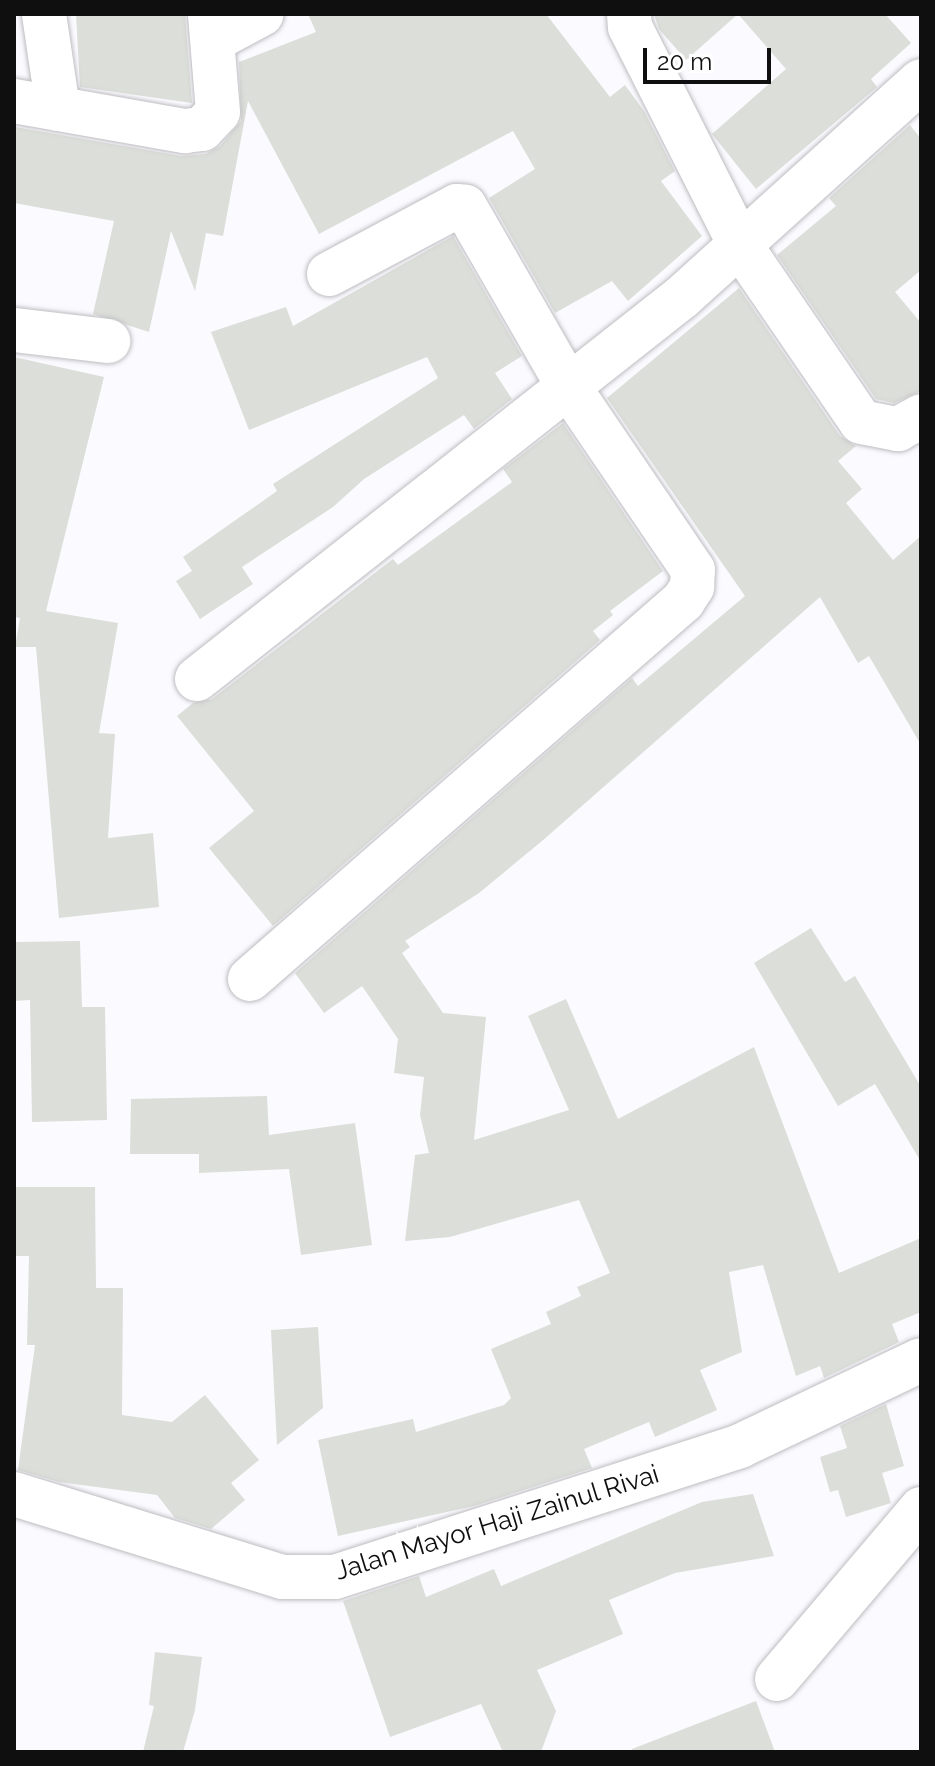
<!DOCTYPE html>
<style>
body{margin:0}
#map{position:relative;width:935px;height:1766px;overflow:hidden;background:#fbfaff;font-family:Raleway,sans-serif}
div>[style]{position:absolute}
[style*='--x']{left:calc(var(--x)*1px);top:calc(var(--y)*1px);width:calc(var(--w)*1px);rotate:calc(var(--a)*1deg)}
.building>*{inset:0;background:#dcded9}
.roads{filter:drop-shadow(0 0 2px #bebdc1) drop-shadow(0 0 2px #bebdc1)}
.minor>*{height:44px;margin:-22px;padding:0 22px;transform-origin:22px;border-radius:22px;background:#fff}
span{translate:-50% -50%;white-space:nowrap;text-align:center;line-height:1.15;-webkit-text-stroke:8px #fff;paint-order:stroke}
.street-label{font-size:26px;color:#0f0f10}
.frame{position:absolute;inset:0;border:16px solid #0f0f10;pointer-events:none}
.scale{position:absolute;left:643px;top:48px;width:128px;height:36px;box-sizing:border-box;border:4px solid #0f0f10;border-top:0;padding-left:10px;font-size:24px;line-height:28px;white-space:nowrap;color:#0f0f10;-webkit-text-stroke:6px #fff;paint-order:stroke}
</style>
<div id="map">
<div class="building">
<i style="clip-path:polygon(76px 14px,185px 14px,192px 103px,80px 87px)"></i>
<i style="clip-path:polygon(308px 14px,546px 14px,610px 97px,625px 85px,644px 111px,675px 171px,661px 181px,702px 236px,628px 301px,612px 281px,555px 313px,489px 198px,535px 169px,513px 131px,319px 234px,248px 101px,223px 236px,206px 233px,195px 291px,171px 231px,149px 332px,93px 314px,114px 221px,14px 203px,15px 127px,181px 156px,206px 154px,220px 146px,241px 121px,239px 62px,316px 32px)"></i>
<i style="clip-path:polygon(654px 14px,738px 14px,686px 60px,659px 29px)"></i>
<i style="clip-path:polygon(738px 14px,885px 14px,911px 43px,871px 79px,877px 87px,756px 189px,712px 134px,786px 69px)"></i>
<i style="clip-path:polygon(910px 125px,921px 139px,921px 270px,895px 292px,921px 323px,921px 391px,894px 403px,876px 399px,777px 255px,836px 206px,829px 198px)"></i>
<i style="clip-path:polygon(453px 236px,522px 356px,495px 373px,512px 399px,474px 429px,464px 415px,364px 479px,333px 507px,242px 567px,253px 584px,200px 619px,176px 581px,192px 571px,183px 557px,277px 491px,273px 484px,438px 378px,427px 357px,249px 430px,211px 332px,286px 307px,293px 326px)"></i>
<i style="clip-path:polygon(739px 288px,840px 436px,856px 446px,838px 461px,862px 489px,846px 503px,893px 560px,921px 536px,921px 745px,869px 656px,858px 663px,820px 597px,542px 841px,479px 893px,405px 941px,410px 947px,402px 953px,443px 1013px,486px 1017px,474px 1140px,569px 1110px,528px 1016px,566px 999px,618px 1119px,754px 1047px,839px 1273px,921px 1238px,921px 1312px,892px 1324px,899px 1342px,824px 1378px,820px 1366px,796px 1376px,763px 1265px,729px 1272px,742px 1352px,700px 1370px,717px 1410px,655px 1437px,649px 1422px,584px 1449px,592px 1468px,474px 1506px,338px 1536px,318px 1440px,413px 1419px,416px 1432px,504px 1405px,511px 1398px,491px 1349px,551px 1324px,546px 1312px,581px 1296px,577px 1287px,610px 1273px,579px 1200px,450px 1237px,405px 1241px,415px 1155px,429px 1153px,420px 1115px,424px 1077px,394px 1073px,398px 1039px,362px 986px,324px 1013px,295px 973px,632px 678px,638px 686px,745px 596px,607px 398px)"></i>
<i style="clip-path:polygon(14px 357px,104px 377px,46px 611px,118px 623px,99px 733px,115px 734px,108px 838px,153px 833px,159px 907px,59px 918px,36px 647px,15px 647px,20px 618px,14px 617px)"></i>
<i style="clip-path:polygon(563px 423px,663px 571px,610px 611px,613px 615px,593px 631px,600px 640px,273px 926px,209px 848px,254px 811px,177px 716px,193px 703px,212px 699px,393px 559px,398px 565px,512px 482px,503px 469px)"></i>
<i style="clip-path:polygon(811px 928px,845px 982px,855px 976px,921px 1087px,921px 1162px,875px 1084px,838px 1106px,754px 963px)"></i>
<i style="clip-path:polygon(80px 941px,82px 1007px,105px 1007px,107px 1120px,32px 1122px,30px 1000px,14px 1001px,14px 942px)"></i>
<i style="clip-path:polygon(267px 1096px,269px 1135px,355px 1123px,372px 1245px,301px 1255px,289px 1169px,199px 1173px,199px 1154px,130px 1154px,131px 1099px)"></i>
<i style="clip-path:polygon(14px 1187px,95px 1187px,96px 1288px,123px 1288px,122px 1415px,172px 1422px,205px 1395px,259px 1460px,231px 1483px,245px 1500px,211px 1529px,175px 1518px,157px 1495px,59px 1482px,18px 1470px,35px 1345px,27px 1345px,29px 1256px,14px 1256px)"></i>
<i style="clip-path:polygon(318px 1327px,323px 1408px,277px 1445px,271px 1330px)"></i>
<i style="clip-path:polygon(886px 1404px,904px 1466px,882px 1473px,891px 1503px,846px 1517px,838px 1490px,830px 1492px,820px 1457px,847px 1448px,840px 1426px)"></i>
<i style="clip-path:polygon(753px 1494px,774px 1556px,675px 1573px,609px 1600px,623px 1634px,537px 1670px,556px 1711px,541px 1752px,503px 1752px,481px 1704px,390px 1737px,343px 1601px,419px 1576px,426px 1597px,494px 1569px,501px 1586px,702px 1502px)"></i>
<i style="clip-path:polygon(155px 1652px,202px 1657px,195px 1710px,183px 1752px,143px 1752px,154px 1706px,149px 1705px)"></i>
<i style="clip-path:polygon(756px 1701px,775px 1752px,632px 1752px,632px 1749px)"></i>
</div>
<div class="roads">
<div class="minor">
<i style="--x:44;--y:14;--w:96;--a:81.6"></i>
<i style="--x:629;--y:14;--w:13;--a:86"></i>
<i style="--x:630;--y:27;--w:244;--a:63.2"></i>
<i style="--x:740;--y:245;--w:214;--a:55.6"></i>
<i style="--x:861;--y:422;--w:38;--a:11"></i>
<i style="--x:898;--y:429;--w:26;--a:-29"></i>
<i style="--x:213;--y:40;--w:55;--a:-28"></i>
<i style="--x:14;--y:101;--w:174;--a:10"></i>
<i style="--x:185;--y:131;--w:17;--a:-7"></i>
<i style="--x:202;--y:129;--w:23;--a:-47"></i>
<i style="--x:218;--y:112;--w:98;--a:-94.7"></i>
<i style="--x:14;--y:330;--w:95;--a:6.7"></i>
<i style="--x:197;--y:679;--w:617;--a:-38.22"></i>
<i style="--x:682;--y:297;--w:322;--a:-42.1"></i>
<i style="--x:250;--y:979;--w:575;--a:-41.12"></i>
<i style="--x:683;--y:601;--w:17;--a:-57"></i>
<i style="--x:692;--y:587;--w:17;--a:-87"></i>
<i style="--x:693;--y:570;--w:222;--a:-124.2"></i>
<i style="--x:568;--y:386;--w:207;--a:-119.9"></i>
<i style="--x:465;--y:207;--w:8;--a:-173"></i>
<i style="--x:457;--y:206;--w:145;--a:152"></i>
<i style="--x:14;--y:1494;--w:281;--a:17.2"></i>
<i style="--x:282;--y:1577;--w:53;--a:0"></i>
<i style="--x:335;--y:1577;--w:426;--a:-17.9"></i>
<i style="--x:740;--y:1446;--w:200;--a:-25.4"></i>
<i style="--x:777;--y:1679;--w:223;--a:-49.7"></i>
</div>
</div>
<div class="street-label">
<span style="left:497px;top:1523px;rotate:-17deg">Jalan Mayor Haji Zainul Rivai</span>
</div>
<div class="frame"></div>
<div class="scale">20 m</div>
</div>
